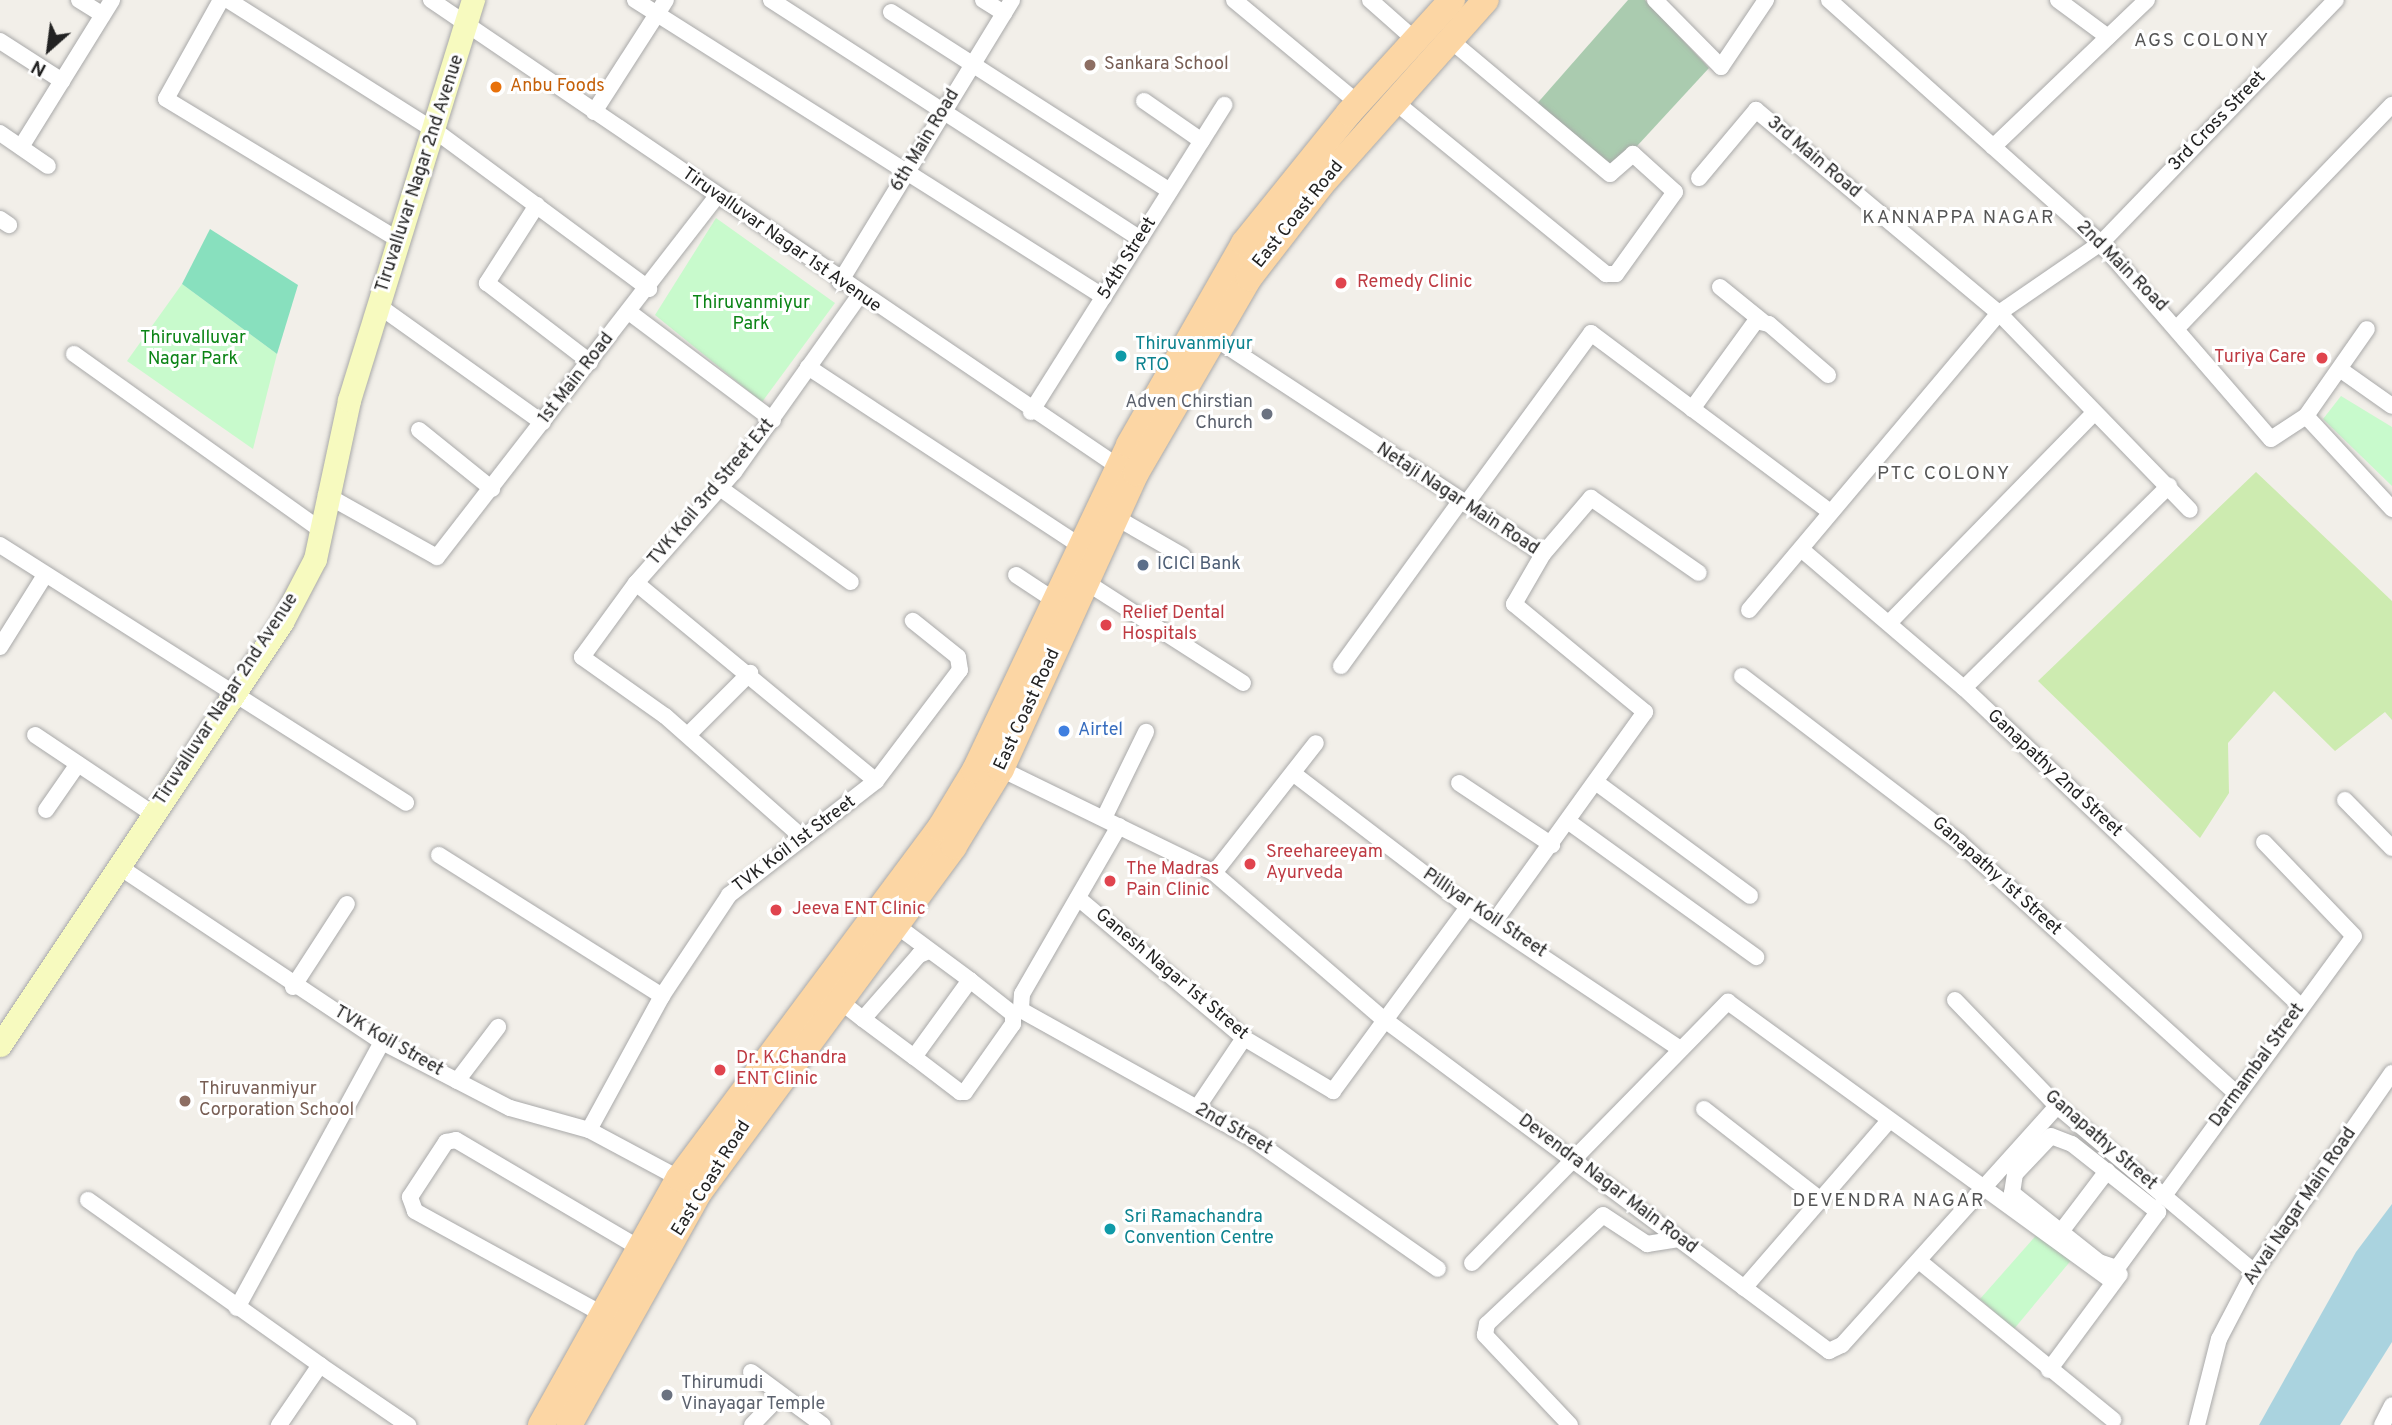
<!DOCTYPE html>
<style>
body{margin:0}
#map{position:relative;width:2392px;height:1425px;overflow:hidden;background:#f2efe9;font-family:Overpass,sans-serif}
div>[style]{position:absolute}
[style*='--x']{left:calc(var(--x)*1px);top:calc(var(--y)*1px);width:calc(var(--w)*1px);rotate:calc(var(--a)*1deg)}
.grass>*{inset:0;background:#cdebb0}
.cemetery>*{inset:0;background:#aacbaf}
.park>*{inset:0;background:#c8facc}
.pitch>*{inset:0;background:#88e0be}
.water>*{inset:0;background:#aad3df}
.roads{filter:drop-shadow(0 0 2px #a9a9a9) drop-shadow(0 0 2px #a9a9a9)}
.street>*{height:16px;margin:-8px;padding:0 8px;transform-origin:8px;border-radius:8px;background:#fff}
.secondary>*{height:23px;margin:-11.5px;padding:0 11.5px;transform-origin:11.5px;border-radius:11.5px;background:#f7fabf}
.primary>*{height:26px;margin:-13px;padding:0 13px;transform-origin:13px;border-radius:13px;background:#fcd6a4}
.dots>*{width:19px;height:19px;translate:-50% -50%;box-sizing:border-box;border:4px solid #fff;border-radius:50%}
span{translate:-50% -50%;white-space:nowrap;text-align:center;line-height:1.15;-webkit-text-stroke:6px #fff;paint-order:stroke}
.education-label{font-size:18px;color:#785e54}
.left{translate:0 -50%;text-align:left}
.food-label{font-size:18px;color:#c56008}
.street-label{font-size:18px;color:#222}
.health-label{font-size:18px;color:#be3a42}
.right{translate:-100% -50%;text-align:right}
.park-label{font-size:18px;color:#0c8416}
.culture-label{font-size:18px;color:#0d838f}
.worship-label{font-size:18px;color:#5b616d}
.service-label{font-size:18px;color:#4e5e75}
.shop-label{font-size:18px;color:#366cbe}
.neighbourhood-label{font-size:19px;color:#555;letter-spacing:2px}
.north{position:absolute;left:14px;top:14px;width:70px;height:70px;-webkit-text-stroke:5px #fff;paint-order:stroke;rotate:208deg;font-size:19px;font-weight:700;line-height:28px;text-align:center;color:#222}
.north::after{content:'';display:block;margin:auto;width:24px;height:32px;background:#222;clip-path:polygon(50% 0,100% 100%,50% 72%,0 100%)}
</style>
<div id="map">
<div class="grass">
<i style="clip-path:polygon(2256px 472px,2392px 601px,2392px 720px,2385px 712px,2335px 751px,2274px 691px,2228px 743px,2229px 793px,2200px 838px,2038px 681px)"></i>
</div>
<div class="cemetery">
<i style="clip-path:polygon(1628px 0,1645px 0,1709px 68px,1614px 171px,1534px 107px)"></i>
</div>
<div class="park">
<i style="clip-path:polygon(716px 218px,835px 303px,762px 402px,655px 315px)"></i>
<i style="clip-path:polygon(182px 284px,277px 354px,253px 449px,127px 361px)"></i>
<i style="clip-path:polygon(2341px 396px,2392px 427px,2392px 486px,2323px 419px)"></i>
<i style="clip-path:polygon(2040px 1231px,2073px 1258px,2014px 1329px,1980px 1299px)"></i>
</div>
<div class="pitch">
<i style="clip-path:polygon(210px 229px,298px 285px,277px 354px,182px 284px)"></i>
</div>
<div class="water">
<i style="clip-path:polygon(2392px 1204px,2392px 1342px,2340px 1425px,2259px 1425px,2356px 1252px)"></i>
</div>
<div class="roads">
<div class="street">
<i style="--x:79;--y:0;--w:28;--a:32"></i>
<i style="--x:221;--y:0;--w:113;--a:119.1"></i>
<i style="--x:166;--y:99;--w:276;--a:31.2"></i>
<i style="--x:228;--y:0;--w:247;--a:32.3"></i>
<i style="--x:437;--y:132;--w:264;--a:36.5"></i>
<i style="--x:431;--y:0;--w:837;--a:34.18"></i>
<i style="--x:635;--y:0;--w:555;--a:32.34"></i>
<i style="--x:771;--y:0;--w:440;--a:32.9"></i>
<i style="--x:983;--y:0;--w:25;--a:32"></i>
<i style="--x:1234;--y:0;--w:161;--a:39.7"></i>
<i style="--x:1370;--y:0;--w:60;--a:41.6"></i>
<i style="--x:1655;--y:0;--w:94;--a:45.4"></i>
<i style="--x:1721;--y:67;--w:81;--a:-56.1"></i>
<i style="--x:1829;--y:0;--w:365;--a:41.8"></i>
<i style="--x:2101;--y:243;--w:259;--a:49.1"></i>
<i style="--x:2271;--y:439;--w:42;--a:-33.3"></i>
<i style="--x:2306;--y:416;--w:106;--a:-55"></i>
<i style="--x:2058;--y:0;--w:62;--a:36.5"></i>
<i style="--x:891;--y:12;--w:331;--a:32.7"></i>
<i style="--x:0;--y:41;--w:74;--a:32.8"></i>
<i style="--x:1144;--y:101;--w:70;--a:34.6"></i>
<i style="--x:1394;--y:101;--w:274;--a:39.2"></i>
<i style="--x:1606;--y:274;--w:10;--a:0"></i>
<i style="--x:1616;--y:274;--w:101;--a:-54.3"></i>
<i style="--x:1675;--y:192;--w:57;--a:-137.9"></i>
<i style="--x:1633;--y:154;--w:30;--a:139"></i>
<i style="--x:1610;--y:174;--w:210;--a:-140"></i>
<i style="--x:594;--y:112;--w:133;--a:-57.3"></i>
<i style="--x:0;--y:133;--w:58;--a:34.5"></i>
<i style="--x:21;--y:147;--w:173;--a:-58.2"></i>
<i style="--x:1993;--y:147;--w:213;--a:-43.7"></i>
<i style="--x:1699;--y:178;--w:89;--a:-50"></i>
<i style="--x:1756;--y:110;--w:317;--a:39.9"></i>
<i style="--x:1999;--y:313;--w:274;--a:45.9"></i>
<i style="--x:537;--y:205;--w:93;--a:122.7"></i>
<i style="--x:487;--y:283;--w:130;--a:37.5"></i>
<i style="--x:0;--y:219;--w:11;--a:34"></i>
<i style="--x:840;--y:282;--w:330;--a:-58.6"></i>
<i style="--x:1720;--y:287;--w:54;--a:39"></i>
<i style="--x:379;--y:306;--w:201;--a:35.5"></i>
<i style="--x:629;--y:312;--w:180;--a:36.9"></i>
<i style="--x:2179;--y:326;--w:307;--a:-46.1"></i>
<i style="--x:1213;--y:337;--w:395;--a:33.3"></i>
<i style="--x:1543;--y:554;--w:58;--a:120.1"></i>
<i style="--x:1514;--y:604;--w:170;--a:39.5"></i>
<i style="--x:1645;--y:712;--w:257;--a:125.7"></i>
<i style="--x:74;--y:354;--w:305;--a:35.5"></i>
<i style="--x:808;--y:367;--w:328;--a:33.3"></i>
<i style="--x:2341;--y:370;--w:62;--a:35.2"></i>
<i style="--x:1692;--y:409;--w:109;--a:-54"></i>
<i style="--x:1756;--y:321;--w:13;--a:13"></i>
<i style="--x:1769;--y:324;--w:78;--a:40.8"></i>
<i style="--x:1031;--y:412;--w:363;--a:-57.8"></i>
<i style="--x:2306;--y:416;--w:127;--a:47.2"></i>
<i style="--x:419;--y:430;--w:94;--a:38.9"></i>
<i style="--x:720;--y:488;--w:161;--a:35.7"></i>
<i style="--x:326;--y:495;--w:127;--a:29.2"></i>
<i style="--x:437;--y:557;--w:455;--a:-52.2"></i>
<i style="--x:1466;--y:504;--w:212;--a:-53.8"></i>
<i style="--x:1591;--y:333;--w:299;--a:36.8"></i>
<i style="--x:1117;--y:518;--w:76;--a:29.9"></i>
<i style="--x:0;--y:545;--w:481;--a:32.4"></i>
<i style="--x:1801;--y:549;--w:214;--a:40.5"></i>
<i style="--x:1964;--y:688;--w:464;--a:43.4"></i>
<i style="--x:1543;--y:554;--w:74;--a:-49.4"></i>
<i style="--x:1591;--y:498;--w:131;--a:34.8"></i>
<i style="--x:1016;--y:575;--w:49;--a:33.4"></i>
<i style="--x:636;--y:583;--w:311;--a:39.5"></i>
<i style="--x:1089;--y:584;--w:183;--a:32.7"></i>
<i style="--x:1749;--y:610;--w:388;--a:-49.9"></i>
<i style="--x:1999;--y:313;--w:124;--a:-34.5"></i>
<i style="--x:2101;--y:243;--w:338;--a:-46"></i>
<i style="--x:1890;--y:622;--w:292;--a:-45.7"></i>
<i style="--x:0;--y:647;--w:85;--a:-58"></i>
<i style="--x:1341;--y:666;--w:201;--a:-54.1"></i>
<i style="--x:1742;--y:676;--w:273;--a:37.4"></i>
<i style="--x:1959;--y:842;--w:375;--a:42.2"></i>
<i style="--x:1964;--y:688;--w:288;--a:-44.6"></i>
<i style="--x:35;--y:735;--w:142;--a:33.8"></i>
<i style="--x:688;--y:735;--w:88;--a:-45"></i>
<i style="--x:1001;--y:769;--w:237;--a:26"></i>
<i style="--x:1214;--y:873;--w:221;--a:40.8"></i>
<i style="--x:1381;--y:1017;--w:559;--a:36.71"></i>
<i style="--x:1829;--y:1351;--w:14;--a:-25"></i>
<i style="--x:1842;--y:1345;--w:321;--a:-48"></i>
<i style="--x:1294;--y:774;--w:219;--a:37.4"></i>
<i style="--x:1468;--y:907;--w:254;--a:33.8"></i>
<i style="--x:1459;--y:783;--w:112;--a:33.7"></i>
<i style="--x:1597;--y:783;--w:190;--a:36.4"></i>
<i style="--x:2345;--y:800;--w:67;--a:45.6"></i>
<i style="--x:46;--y:810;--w:56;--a:-55.2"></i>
<i style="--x:1104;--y:818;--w:96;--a:-64"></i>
<i style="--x:1569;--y:822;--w:231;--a:35.8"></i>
<i style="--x:1119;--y:826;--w:194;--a:120"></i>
<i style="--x:1022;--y:994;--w:16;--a:94"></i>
<i style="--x:1021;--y:1010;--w:263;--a:29.1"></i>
<i style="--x:1251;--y:1138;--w:228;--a:35"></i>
<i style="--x:803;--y:838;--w:184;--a:-138.5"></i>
<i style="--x:665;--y:716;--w:102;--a:-144.6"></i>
<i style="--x:582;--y:657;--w:92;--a:-53.9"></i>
<i style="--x:636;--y:583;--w:148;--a:-48.6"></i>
<i style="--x:734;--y:472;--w:216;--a:-54.6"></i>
<i style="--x:439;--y:855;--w:264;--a:32.3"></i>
<i style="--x:118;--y:866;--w:317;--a:33.7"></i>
<i style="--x:382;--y:1042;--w:144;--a:27.3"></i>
<i style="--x:510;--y:1108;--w:82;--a:15.6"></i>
<i style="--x:589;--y:1130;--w:108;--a:28.2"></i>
<i style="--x:1214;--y:873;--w:165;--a:-51.9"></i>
<i style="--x:1078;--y:898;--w:217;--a:40.1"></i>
<i style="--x:1244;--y:1038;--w:104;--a:30.8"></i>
<i style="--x:1333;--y:1091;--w:228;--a:-53.7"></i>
<i style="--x:893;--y:923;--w:96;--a:36.5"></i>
<i style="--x:293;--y:987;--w:99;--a:-57"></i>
<i style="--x:836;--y:998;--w:34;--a:38"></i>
<i style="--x:863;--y:1019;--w:85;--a:-48.8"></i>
<i style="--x:919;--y:955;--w:11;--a:-22"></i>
<i style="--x:1955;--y:1000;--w:147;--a:46.1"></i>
<i style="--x:2057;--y:1106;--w:258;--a:40.1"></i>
<i style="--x:863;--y:1019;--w:64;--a:36.7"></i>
<i style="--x:914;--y:1057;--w:58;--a:37.3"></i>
<i style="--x:960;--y:1092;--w:5;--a:0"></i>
<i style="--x:965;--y:1092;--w:83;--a:-54.8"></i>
<i style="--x:1013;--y:1024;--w:10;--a:-90"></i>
<i style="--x:1013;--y:1014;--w:55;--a:-141.7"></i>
<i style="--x:970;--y:980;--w:95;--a:126"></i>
<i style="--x:457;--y:1081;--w:68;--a:-52.8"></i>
<i style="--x:1197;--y:1108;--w:84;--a:-56.1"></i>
<i style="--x:1704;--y:1109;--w:148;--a:37.9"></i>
<i style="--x:589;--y:1130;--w:153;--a:-61.4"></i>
<i style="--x:662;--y:996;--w:121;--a:-56.4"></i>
<i style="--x:729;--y:895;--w:186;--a:-37.8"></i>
<i style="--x:876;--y:781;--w:139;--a:-52.9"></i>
<i style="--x:960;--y:670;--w:13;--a:-99"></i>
<i style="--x:958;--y:657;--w:58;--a:-141.3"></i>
<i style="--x:2051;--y:1136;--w:22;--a:21"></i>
<i style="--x:2072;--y:1144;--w:110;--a:38.3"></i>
<i style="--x:2158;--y:1212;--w:69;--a:126.2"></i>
<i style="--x:2117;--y:1268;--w:19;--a:-162"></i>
<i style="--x:2099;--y:1262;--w:111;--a:-141.6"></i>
<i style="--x:2012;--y:1193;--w:19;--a:-81"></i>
<i style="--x:2015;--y:1174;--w:52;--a:-46.5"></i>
<i style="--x:2163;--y:1197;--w:323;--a:-53.8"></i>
<i style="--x:2354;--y:936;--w:130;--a:-133.8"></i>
<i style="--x:88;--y:1200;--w:285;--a:35.4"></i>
<i style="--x:320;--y:1365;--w:73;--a:124.3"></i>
<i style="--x:2060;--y:1233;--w:78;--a:-52.8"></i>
<i style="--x:1919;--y:1261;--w:251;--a:39.3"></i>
<i style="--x:1472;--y:1263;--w:366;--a:-45.6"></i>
<i style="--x:1728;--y:1002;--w:476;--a:36"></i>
<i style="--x:1744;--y:1288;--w:220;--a:-49.1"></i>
<i style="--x:237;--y:1308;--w:303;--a:-61.4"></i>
<i style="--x:604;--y:1315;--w:216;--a:-151.2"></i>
<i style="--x:415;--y:1211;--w:15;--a:-110"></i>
<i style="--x:410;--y:1197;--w:66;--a:-56.8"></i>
<i style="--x:446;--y:1142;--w:10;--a:-11"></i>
<i style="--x:456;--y:1140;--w:215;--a:30.5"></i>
<i style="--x:320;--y:1365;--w:107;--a:34.3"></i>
<i style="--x:2049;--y:1370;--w:119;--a:-53.5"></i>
<i style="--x:751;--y:1372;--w:89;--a:36.4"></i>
<i style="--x:752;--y:1425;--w:42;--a:-46"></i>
<i style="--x:1570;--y:1425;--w:124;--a:-133.4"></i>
<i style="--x:1485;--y:1335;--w:11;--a:-80"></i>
<i style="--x:1487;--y:1324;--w:159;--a:-43.2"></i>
<i style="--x:1603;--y:1215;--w:53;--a:33.4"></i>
<i style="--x:1647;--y:1244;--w:32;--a:-9"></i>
<i style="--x:2197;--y:1425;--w:89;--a:-75.7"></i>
<i style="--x:2219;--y:1339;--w:76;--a:-62.4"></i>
<i style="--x:2254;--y:1272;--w:242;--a:-55.3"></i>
<i style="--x:2382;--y:1425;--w:22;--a:-63"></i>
</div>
<div class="secondary">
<i style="--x:0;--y:1045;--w:508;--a:-56.31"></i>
<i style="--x:282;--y:622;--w:71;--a:-62.4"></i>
<i style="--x:315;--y:559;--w:163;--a:-77.9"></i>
<i style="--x:349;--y:400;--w:419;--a:-72.8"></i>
</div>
<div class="primary">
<i style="--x:541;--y:1425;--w:283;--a:-60.8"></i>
<i style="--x:679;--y:1178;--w:437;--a:-53.3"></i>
<i style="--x:940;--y:828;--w:68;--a:-58.9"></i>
<i style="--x:975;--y:770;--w:360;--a:-64.6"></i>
<i style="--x:1129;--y:445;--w:232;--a:-60.3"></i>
<i style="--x:1244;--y:243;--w:167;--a:-51.1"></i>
<i style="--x:1349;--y:113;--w:153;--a:-47.7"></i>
<i style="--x:569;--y:1425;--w:268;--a:-60.8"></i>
<i style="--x:700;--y:1191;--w:428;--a:-53.6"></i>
<i style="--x:954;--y:846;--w:90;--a:-58.6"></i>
<i style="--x:1001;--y:769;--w:325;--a:-65.5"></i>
<i style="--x:1136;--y:473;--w:225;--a:-59.9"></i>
<i style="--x:1249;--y:278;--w:116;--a:-52.3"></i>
<i style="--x:1320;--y:186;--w:249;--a:-48.3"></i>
</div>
</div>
<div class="dots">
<i style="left:1090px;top:65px;background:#8d6e63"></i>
<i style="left:496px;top:87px;background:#e8710a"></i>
<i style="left:1341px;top:283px;background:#e0444e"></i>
<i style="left:1121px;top:356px;background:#0f9aa8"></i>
<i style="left:2322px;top:358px;background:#e0444e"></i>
<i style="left:1267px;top:414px;background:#6b7280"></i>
<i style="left:1143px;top:565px;background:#5c6f8a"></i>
<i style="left:1106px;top:625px;background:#e0444e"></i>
<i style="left:1064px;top:731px;background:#3f7fe0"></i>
<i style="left:1250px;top:864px;background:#e0444e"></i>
<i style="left:1110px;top:881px;background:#e0444e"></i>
<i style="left:776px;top:910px;background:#e0444e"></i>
<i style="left:720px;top:1070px;background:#e0444e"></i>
<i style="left:185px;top:1101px;background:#8d6e63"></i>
<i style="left:1110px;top:1229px;background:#0f9aa8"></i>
<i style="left:667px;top:1395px;background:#6b7280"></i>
</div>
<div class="education-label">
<span class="left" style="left:1104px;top:65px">Sankara School</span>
<span class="left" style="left:199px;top:1101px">Thiruvanmiyur<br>Corporation School</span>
</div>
<div class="food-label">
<span class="left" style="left:510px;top:87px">Anbu Foods</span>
</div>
<div class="street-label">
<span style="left:2218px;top:122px;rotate:-46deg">3rd Cross Street</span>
<span style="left:926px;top:141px;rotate:-59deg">6th Main Road</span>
<span style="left:1813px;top:158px;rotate:40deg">3rd Main Road</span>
<span style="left:421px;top:174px;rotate:-72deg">Tiruvalluvar Nagar 2nd Avenue</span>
<span style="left:1299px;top:215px;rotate:-51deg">East Coast Road</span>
<span style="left:781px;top:241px;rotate:35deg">Tiruvalluvar Nagar 1st Avenue</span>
<span style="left:1128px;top:259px;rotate:-58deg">54th Street</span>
<span style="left:2121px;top:267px;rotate:45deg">2nd Main Road</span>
<span style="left:577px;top:379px;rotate:-52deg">1st Main Road</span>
<span style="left:712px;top:493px;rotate:-50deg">TVK Koil 3rd Street Ext</span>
<span style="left:1457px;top:500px;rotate:33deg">Netaji Nagar Main Road</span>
<span style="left:227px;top:700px;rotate:-57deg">Tiruvalluvar Nagar 2nd Avenue</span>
<span style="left:1028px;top:710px;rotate:-65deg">East Coast Road</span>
<span style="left:2054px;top:774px;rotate:43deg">Ganapathy 2nd Street</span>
<span style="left:795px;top:845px;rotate:-37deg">TVK Koil 1st Street</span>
<span style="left:1996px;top:877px;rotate:42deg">Ganapathy 1st Street</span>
<span style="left:1484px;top:914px;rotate:34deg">Pilliyar Koil Street</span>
<span style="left:1171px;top:975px;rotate:40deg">Ganesh Nagar 1st Street</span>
<span style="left:388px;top:1042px;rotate:30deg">TVK Koil Street</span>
<span style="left:2258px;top:1066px;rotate:-54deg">Darmambal Street</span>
<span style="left:1233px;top:1130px;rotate:30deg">2nd Street</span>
<span style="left:2100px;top:1141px;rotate:41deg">Ganapathy Street</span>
<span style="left:712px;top:1179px;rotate:-58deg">East Coast Road</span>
<span style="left:1607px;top:1185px;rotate:37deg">Devendra Nagar Main Road</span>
<span style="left:2301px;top:1207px;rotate:-56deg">Avvai Nagar Main Road</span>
</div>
<div class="health-label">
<span class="left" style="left:1357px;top:283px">Remedy Clinic</span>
<span class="right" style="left:2306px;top:358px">Turiya Care</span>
<span class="left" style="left:1122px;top:625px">Relief Dental<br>Hospitals</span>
<span class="left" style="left:1266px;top:864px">Sreehareeyam<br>Ayurveda</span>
<span class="left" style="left:1126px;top:881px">The Madras<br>Pain Clinic</span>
<span class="left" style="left:792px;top:910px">Jeeva ENT Clinic</span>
<span class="left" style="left:736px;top:1070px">Dr. K.Chandra<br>ENT Clinic</span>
</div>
<div class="park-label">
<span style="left:751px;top:315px">Thiruvanmiyur<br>Park</span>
<span style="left:193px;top:350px">Thiruvalluvar<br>Nagar Park</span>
</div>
<div class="culture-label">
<span class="left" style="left:1135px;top:356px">Thiruvanmiyur<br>RTO</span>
<span class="left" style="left:1124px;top:1229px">Sri Ramachandra<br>Convention Centre</span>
</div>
<div class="worship-label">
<span class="right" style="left:1253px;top:414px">Adven Chirstian<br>Church</span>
<span class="left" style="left:681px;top:1395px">Thirumudi<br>Vinayagar Temple</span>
</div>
<div class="service-label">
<span class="left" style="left:1157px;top:565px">ICICI Bank</span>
</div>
<div class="shop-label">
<span class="left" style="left:1078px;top:731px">Airtel</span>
</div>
<div class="neighbourhood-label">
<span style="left:2202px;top:42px">AGS COLONY</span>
<span style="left:1959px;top:219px">KANNAPPA NAGAR</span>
<span style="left:1944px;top:475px">PTC COLONY</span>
<span style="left:1889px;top:1202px">DEVENDRA NAGAR</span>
</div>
<div class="north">N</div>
</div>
